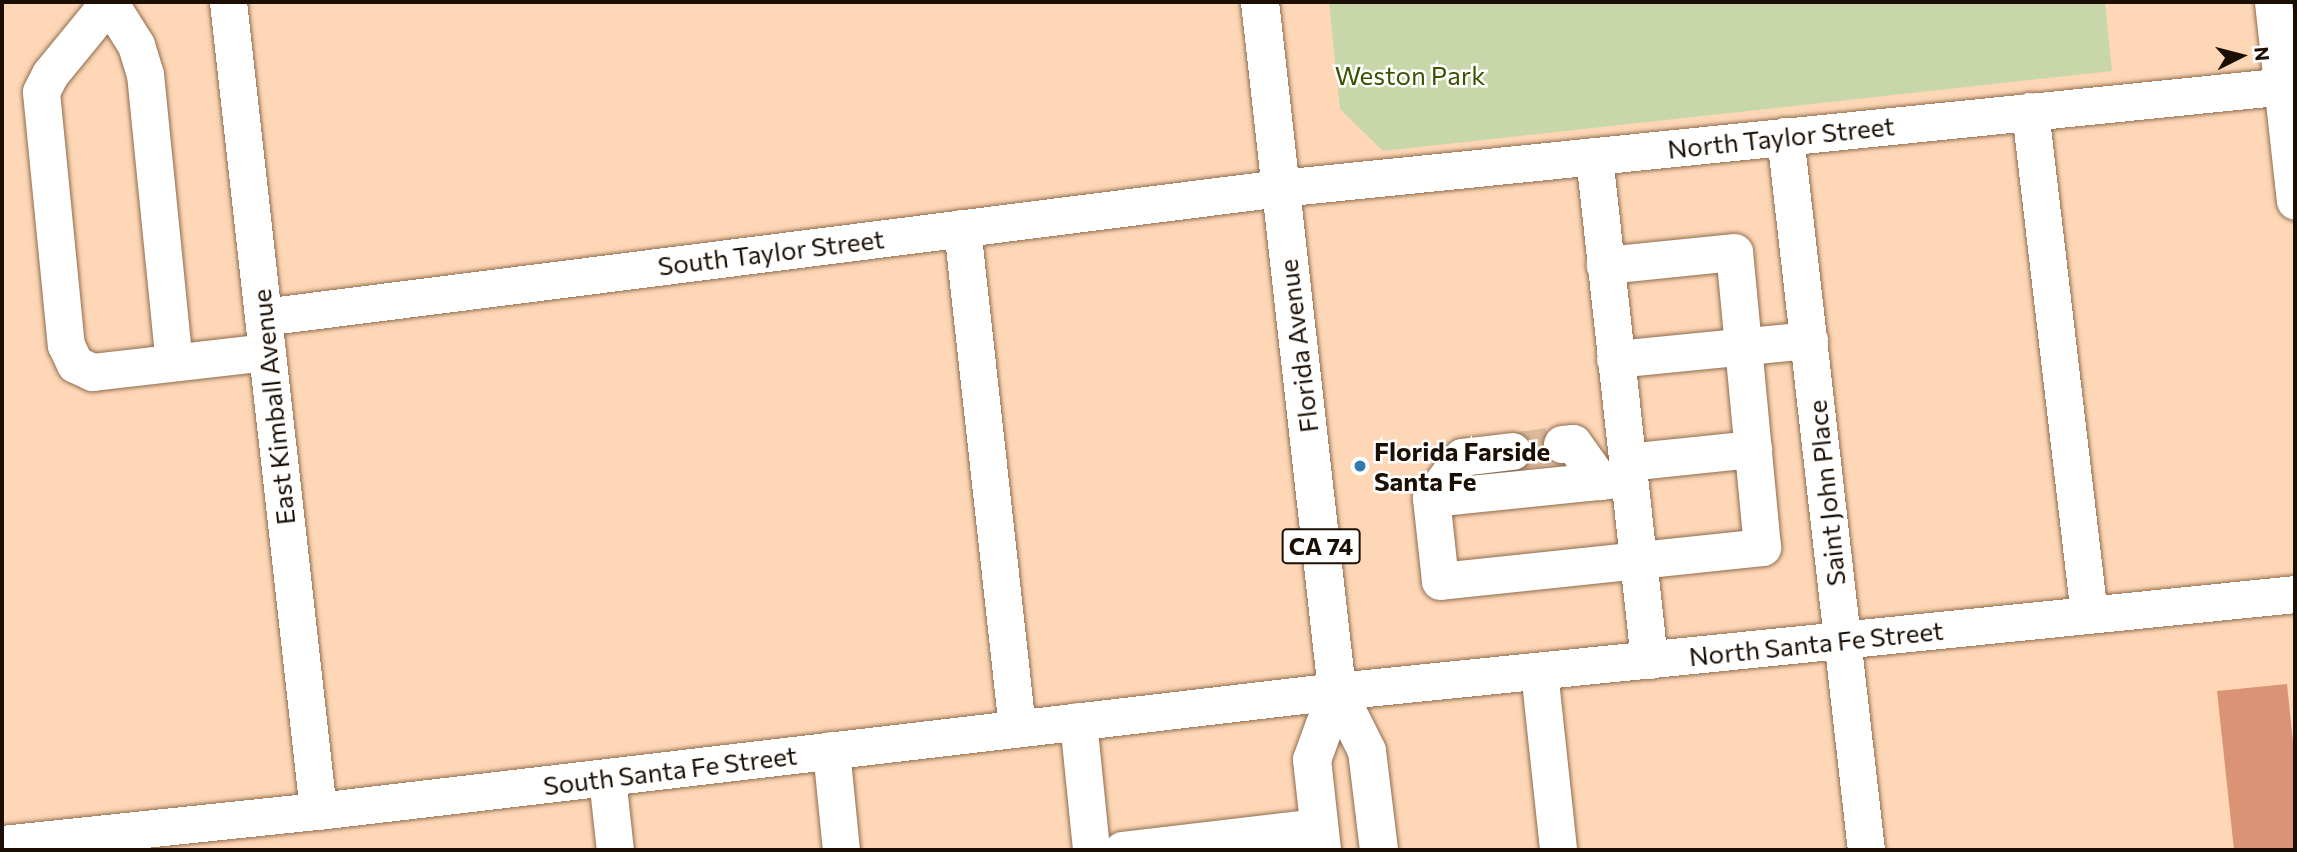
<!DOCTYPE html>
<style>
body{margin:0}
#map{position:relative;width:2297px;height:852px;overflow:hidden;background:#fdd7b6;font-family:Commissioner,sans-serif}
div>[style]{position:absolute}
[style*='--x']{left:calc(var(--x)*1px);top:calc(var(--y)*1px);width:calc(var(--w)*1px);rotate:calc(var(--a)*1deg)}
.green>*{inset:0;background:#c7d7a9}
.building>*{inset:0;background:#db9375}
.minor-tunnel>*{height:37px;margin-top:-18.5px;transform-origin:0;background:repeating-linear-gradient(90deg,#dbb99b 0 37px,transparent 0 55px)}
.roads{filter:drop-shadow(0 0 2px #8e6c4e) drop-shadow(0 0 2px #8e6c4e)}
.minor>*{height:37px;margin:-18.5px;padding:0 18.5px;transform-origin:18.5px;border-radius:18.5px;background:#fff}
.major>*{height:38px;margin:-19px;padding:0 19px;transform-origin:19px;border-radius:19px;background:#fff}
.dots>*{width:19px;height:19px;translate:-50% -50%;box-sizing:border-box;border:4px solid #fff;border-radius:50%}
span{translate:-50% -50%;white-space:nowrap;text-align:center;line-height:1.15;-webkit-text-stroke:5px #fff;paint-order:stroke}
.shield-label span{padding:2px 5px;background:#fff;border:2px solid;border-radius:5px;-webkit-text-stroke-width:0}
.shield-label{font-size:24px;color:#1b0f04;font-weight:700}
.park-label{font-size:26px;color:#3e5100}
.street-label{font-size:26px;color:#1b0f04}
.poi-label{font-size:26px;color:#1b0f04;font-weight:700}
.left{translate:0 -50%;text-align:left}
.frame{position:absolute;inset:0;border:4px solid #1b0f04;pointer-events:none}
.north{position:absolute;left:2206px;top:21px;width:70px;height:70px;-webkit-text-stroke:5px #fff;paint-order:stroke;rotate:84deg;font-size:19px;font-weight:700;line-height:28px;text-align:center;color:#1b0f04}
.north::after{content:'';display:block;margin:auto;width:24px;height:32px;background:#1b0f04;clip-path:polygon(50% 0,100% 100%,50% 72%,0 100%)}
</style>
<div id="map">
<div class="green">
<i style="clip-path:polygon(1329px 2px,2105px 2px,2112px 71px,1383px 151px,1340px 109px)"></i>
</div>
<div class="building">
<i style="clip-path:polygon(2287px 684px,2295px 761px,2295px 850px,2234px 850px,2217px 691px)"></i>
</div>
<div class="minor-tunnel">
<i style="--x:1512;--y:451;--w:50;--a:-8"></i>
</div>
<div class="roads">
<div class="minor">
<i style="--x:109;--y:2;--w:93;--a:129.3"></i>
<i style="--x:50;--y:74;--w:20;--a:117"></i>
<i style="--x:41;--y:92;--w:254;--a:84.4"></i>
<i style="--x:66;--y:345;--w:21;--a:65"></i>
<i style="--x:75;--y:364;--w:19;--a:25"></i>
<i style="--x:92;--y:372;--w:176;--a:-6.5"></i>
<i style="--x:109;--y:2;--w:51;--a:57.9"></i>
<i style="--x:136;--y:45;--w:30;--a:73"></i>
<i style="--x:145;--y:74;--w:289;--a:84.3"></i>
<i style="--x:228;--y:2;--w:814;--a:83.65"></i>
<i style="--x:2273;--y:2;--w:200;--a:83.7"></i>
<i style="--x:2030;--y:111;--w:507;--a:83.32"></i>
<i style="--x:1785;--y:136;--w:719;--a:83.53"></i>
<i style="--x:1594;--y:156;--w:507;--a:83.77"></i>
<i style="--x:962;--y:228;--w:503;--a:83.72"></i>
<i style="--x:263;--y:317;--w:1025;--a:-7.23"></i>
<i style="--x:1280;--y:188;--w:1020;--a:-5.79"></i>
<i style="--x:1615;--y:359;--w:195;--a:-5.6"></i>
<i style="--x:1562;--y:444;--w:11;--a:-5"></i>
<i style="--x:1573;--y:443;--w:47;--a:54.6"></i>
<i style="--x:1512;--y:451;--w:50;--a:173.2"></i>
<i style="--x:1462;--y:457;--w:51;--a:127.1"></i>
<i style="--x:1431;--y:498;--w:83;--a:83.8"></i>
<i style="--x:1440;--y:581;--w:324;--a:-6"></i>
<i style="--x:1762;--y:547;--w:296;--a:-95.4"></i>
<i style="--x:1734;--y:252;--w:130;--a:174.2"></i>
<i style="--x:1627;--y:462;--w:127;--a:-5.9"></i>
<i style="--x:1431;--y:498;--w:199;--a:-5.8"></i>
<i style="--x:1539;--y:671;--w:180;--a:83.9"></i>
<i style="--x:1078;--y:721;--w:130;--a:84.2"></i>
<i style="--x:831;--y:750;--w:100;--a:84.3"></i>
<i style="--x:607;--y:778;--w:72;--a:83.7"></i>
<i style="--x:2;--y:844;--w:318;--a:-6"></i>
<i style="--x:318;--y:811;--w:1026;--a:-6.72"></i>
<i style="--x:1337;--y:691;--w:963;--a:-5.78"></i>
<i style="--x:1122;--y:850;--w:198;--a:-6.7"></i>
</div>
<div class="major">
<i style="--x:1260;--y:2;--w:693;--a:83.62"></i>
<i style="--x:1337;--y:691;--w:67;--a:63.4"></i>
<i style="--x:1367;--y:751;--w:100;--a:83.1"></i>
<i style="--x:1322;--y:850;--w:91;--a:-96.3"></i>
<i style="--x:1312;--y:760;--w:73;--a:-70.1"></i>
</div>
</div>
<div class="dots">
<i style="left:1360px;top:466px;background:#317aae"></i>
</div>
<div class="shield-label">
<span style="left:1321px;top:546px">CA 74</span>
</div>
<div class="park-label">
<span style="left:1410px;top:75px">Weston Park</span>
</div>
<div class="street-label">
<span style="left:1781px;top:137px;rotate:-6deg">North Taylor Street</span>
<span style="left:771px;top:252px;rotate:-7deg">South Taylor Street</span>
<span style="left:1298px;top:346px;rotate:-97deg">Florida Avenue</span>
<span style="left:273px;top:407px;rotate:-96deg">East Kimball Avenue</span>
<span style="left:1826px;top:493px;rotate:-96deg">Saint John Place</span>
<span style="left:1816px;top:643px;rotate:-6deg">North Santa Fe Street</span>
<span style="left:670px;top:770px;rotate:-7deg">South Santa Fe Street</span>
</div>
<div class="poi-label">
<span class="left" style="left:1374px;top:466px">Florida Farside<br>Santa Fe</span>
</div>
<div class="frame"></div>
<div class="north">N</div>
</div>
